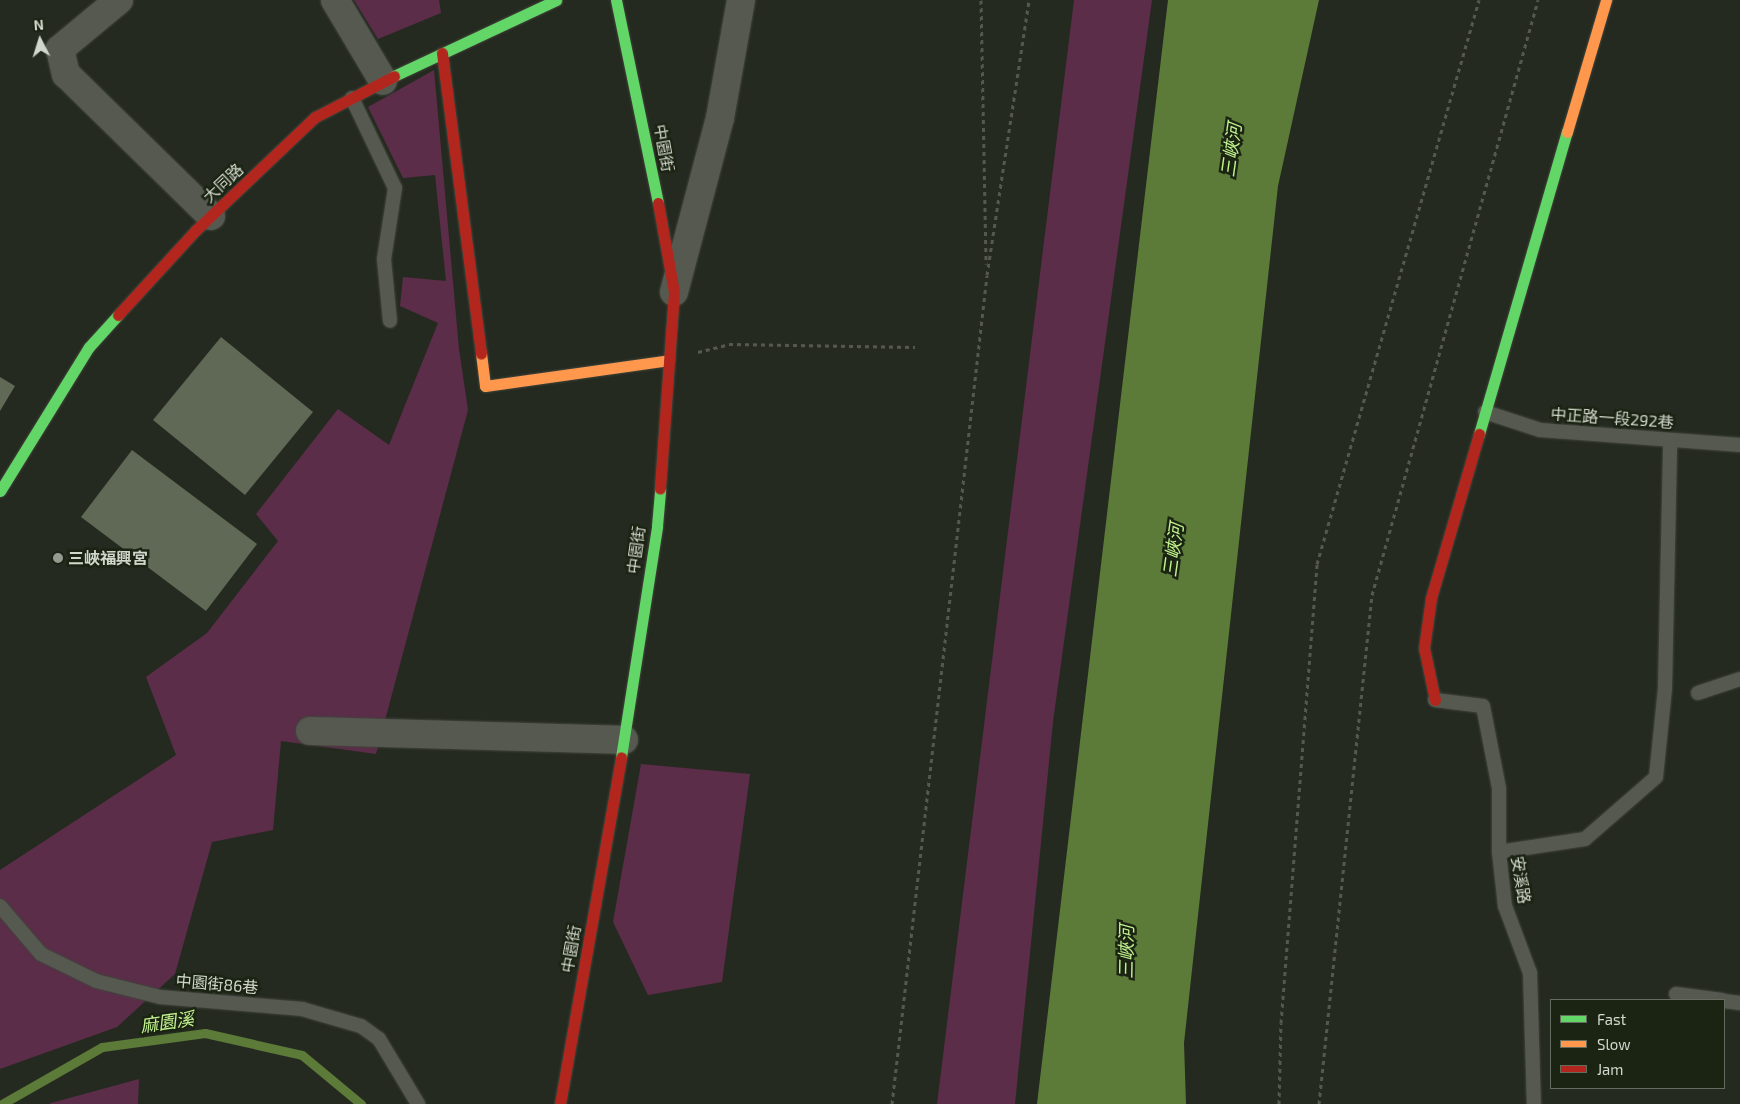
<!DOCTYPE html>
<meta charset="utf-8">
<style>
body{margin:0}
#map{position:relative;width:1740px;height:1104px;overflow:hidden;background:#252a20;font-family:"Exo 2","Noto Sans TC",sans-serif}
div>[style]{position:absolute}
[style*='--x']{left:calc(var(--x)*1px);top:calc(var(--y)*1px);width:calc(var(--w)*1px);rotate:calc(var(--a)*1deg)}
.green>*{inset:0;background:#5b2d49}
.water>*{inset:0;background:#5c7b39}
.stream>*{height:9px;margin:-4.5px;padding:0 4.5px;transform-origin:4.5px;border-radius:4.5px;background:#5c7b39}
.building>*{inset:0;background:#5f6956}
.path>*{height:3px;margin-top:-1.5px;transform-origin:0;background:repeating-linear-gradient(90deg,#555851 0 4px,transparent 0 8px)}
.roads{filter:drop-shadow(0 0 1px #41453c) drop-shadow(0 0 1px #41453c)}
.lane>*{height:14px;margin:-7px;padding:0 7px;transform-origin:7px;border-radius:7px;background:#555950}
.street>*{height:28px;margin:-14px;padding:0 14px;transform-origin:14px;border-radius:14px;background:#555950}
.fast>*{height:11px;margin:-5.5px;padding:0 5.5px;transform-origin:5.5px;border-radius:5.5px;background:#63d668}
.slow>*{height:11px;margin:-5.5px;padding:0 5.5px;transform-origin:5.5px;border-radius:5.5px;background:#ff974d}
.jam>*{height:11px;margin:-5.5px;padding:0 5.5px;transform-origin:5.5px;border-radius:5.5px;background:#b3261e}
.dots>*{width:14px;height:14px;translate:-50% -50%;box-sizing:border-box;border:2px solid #1b2413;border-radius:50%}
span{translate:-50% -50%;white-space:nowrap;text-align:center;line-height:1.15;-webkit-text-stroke:5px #1b2413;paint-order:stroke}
.street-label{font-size:16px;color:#d1d7cc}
.poi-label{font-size:16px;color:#d1d7cc;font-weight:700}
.left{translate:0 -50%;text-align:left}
.water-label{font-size:18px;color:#c2f38f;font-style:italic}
.legend{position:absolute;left:1550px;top:999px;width:175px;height:90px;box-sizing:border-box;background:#1b2413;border:1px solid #646c5d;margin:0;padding:6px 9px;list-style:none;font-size:15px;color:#d1d7cc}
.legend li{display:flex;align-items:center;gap:10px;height:25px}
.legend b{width:25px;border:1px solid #646c5d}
.north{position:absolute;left:15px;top:15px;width:50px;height:50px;-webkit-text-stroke:4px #1b2413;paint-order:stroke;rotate:355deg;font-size:14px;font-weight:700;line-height:20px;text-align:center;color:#d1d7cc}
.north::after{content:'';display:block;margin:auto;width:18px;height:22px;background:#d1d7cc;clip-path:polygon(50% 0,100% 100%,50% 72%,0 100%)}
</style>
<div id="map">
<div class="green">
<i style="clip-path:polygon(354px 0,439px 0,441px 13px,378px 39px)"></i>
<i style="clip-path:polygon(1074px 0,1152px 0,1053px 722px,1015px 1104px,937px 1104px)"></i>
<i style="clip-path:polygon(434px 70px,459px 349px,468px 410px,376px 754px,281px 741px,273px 830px,212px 842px,175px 974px,117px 1027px,0 1069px,0 870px,176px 755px,146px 677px,207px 633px,278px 541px,256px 514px,338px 409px,389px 445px,438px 323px,400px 306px,403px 277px,446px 281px,435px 175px,403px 178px,368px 107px)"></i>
<i style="clip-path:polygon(641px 764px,750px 774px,722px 982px,648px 995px,613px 922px)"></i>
<i style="clip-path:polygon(139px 1079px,138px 1104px,49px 1104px,51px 1103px)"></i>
</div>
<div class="water">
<i style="clip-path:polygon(1168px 0,1319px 0,1278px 186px,1184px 1043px,1186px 1104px,1037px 1104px)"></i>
</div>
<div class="stream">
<i style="--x:2;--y:1104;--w:115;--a:-29.7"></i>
<i style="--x:102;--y:1047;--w:104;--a:-7.7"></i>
<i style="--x:205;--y:1033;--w:99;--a:12.8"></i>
<i style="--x:302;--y:1055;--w:77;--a:39.7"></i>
</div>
<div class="building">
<i style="clip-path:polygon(221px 337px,313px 412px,245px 495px,153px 420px)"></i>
<i style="clip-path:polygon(0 377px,15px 386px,0 411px)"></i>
<i style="clip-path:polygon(132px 450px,257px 544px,206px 611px,81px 517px)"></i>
</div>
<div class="path">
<i style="--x:981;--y:0;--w:264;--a:88.9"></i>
<i style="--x:698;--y:352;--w:32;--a:-14"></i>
<i style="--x:729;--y:344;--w:186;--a:0.9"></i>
<i style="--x:892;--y:1104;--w:834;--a:-83.46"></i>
<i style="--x:987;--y:275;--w:278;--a:-81.3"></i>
<i style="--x:1279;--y:1104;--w:81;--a:-88.6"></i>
<i style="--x:1281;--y:1023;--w:460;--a:-85.5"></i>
<i style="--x:1317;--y:564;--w:587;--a:-73.97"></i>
<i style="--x:1319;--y:1104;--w:512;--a:-84.06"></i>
<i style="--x:1372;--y:595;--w:618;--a:-74.41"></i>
</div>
<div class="roads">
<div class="lane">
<i style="--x:352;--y:98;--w:100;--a:64.5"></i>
<i style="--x:395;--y:188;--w:72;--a:98.8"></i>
<i style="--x:384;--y:259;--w:62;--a:84.5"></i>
<i style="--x:1485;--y:412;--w:58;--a:18.1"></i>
<i style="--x:1540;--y:430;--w:201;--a:4.3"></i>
<i style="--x:1698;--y:693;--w:44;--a:-18.4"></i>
<i style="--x:1435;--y:700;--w:48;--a:7.1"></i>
<i style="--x:1483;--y:706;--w:84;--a:79"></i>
<i style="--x:1499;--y:788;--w:64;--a:90"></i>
<i style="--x:1499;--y:852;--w:54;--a:83.7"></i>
<i style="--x:1505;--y:906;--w:72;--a:69.5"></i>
<i style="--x:1530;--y:973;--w:131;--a:88.3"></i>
<i style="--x:1499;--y:852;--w:87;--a:-8.6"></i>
<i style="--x:1585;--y:839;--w:94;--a:-41.1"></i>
<i style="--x:1656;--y:777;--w:89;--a:-84.2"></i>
<i style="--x:1665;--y:688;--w:248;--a:-88.8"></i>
<i style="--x:0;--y:906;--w:63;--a:49.5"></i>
<i style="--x:41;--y:954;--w:61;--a:26.1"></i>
<i style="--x:96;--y:981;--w:66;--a:14"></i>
<i style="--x:160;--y:997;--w:143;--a:4.8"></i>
<i style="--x:302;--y:1009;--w:61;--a:16.1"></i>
<i style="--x:361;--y:1026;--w:22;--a:36"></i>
<i style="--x:379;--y:1039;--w:76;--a:59"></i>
<i style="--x:1676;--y:994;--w:46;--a:7.4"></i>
<i style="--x:1724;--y:1001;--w:16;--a:7"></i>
</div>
<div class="street">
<i style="--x:119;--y:0;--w:77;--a:140.3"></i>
<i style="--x:60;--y:49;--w:26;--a:77"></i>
<i style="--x:66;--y:74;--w:203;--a:44.4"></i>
<i style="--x:335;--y:0;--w:94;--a:59.3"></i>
<i style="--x:674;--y:292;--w:180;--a:-75.2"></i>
<i style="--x:720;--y:118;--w:120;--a:-79.9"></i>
<i style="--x:310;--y:731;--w:314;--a:1.6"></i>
</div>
<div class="fast">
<i style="--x:616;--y:0;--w:207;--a:78.3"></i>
<i style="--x:394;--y:76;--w:179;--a:-25.1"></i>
<i style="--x:1479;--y:434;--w:315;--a:-73.8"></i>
<i style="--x:0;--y:491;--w:169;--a:-58.3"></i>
<i style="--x:89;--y:347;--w:43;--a:-47.8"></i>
<i style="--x:621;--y:757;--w:234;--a:-81.1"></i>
<i style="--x:657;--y:526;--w:37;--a:-85"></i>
</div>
<div class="slow">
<i style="--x:1567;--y:132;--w:138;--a:-73.5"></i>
<i style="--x:481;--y:353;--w:33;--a:83"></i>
<i style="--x:485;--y:386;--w:186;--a:-8"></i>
</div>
<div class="jam">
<i style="--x:442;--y:53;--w:303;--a:82.6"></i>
<i style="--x:658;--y:203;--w:90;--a:79.8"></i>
<i style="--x:674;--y:292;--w:197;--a:94.1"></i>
<i style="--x:118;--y:315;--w:115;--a:-47.5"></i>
<i style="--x:196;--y:230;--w:164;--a:-43.5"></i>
<i style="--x:315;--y:117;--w:89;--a:-27.4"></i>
<i style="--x:1435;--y:700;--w:53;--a:-101.9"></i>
<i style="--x:1424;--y:648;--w:50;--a:-82"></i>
<i style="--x:1431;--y:598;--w:171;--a:-73.7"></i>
<i style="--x:560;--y:1104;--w:352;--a:-80"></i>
</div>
</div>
<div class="dots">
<i style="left:58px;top:558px;background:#959a90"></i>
</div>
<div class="street-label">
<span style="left:664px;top:148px;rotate:80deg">中園街</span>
<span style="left:223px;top:183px;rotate:-43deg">大同路</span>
<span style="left:1612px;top:418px;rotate:4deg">中正路一段292巷</span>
<span style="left:636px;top:550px;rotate:-82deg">中園街</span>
<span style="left:1521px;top:880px;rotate:81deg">安溪路</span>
<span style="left:571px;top:949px;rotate:-80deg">中園街</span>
<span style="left:217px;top:984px;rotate:5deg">中園街86巷</span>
</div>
<div class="poi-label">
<span class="left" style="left:68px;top:558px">三峽福興宮</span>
</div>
<div class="water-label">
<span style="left:1231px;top:150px;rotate:-82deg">三峽河</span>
<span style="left:1173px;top:550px;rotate:-82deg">三峽河</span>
<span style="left:1126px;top:952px;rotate:-89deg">三峽河</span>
<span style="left:167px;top:1022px;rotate:-8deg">麻園溪</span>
</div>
<ul class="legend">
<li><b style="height:6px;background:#63d668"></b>Fast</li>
<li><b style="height:6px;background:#ff974d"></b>Slow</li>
<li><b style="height:6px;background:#b3261e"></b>Jam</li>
</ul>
<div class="north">N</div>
</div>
